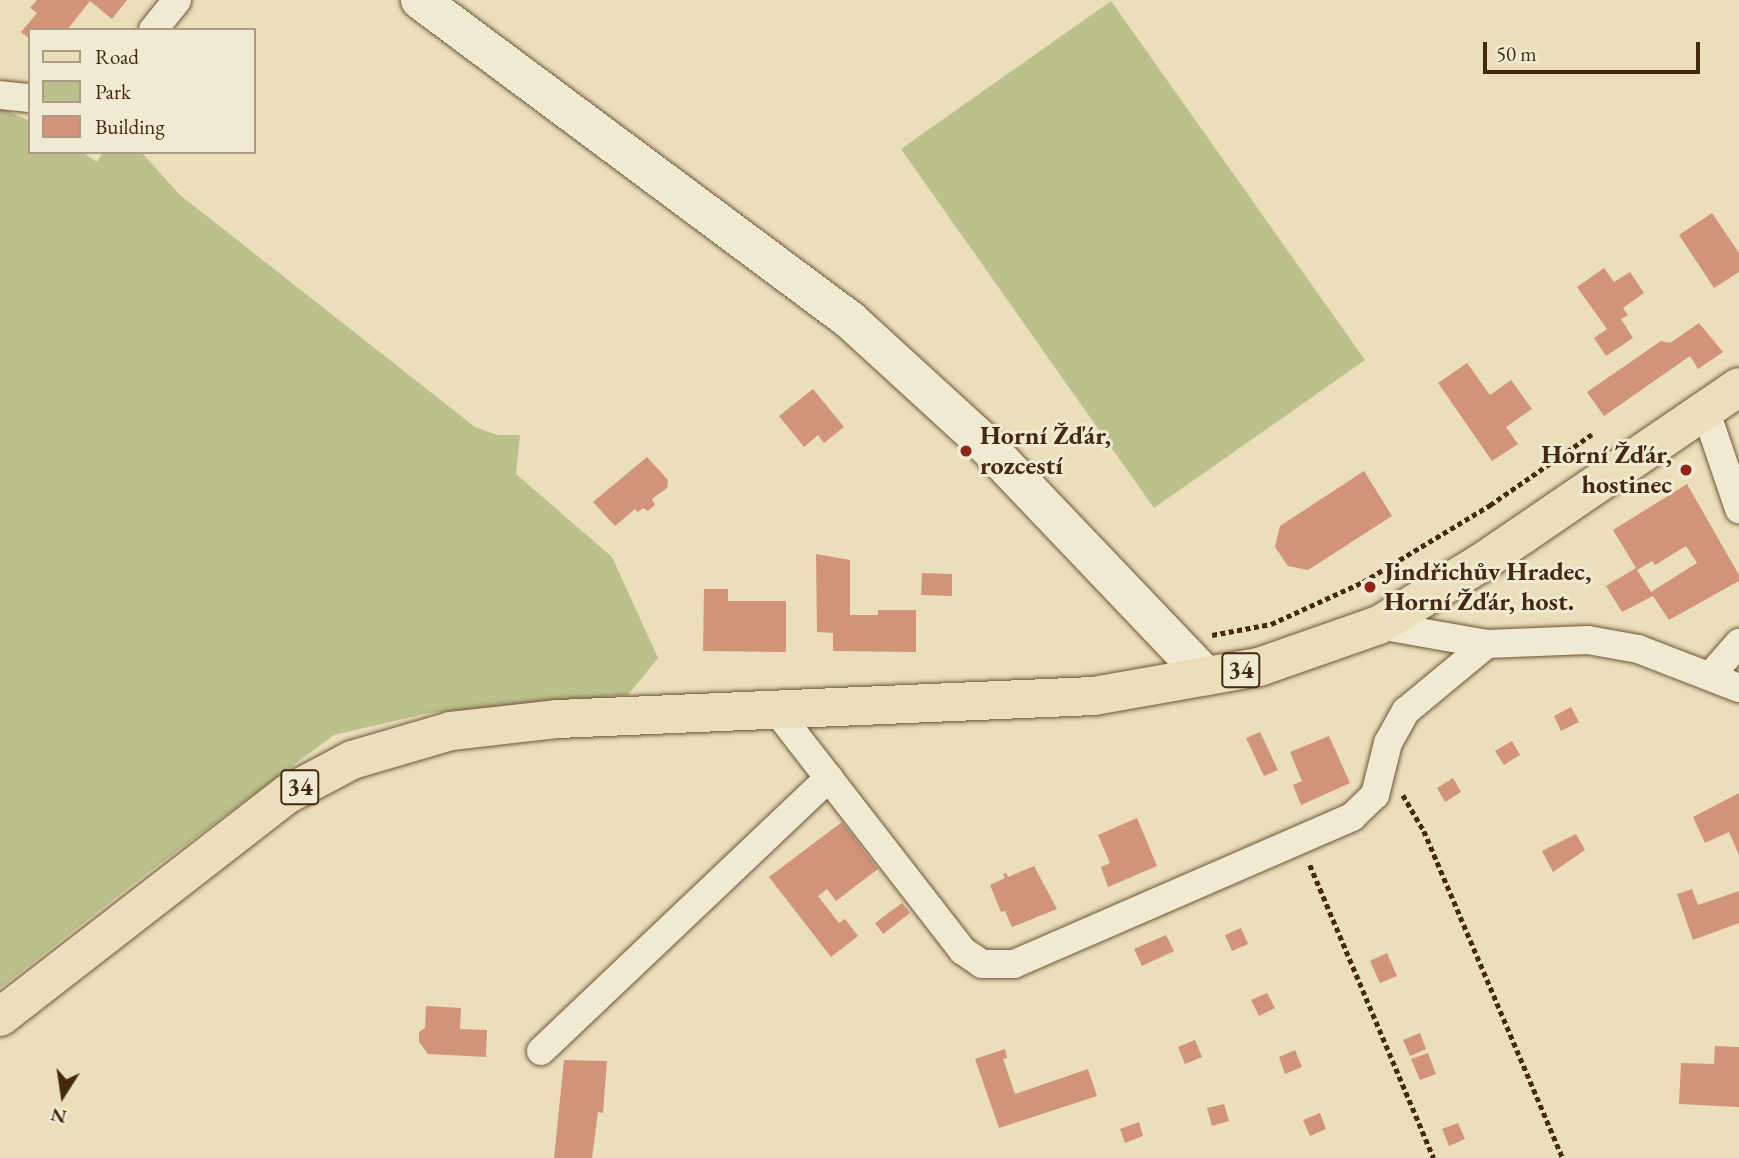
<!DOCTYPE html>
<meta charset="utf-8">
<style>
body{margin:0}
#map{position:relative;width:1739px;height:1158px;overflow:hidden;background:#eadebb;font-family:"EB Garamond",serif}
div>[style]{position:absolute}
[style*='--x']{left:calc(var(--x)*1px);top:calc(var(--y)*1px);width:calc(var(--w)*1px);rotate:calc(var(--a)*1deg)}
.green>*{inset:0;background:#bcc08c}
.building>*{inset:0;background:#d1947a}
.path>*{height:4.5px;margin-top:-2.25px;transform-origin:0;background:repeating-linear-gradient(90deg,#44280f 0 5px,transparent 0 8.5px)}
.roads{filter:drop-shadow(0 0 2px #6e563a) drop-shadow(0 0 2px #6e563a)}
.street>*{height:28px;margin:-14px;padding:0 14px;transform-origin:14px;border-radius:14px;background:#f1ead3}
.secondary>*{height:38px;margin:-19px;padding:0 19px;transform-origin:19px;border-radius:19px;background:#f1ead3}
.primary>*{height:38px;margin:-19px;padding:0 19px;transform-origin:19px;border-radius:19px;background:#eadebb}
.dots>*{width:19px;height:19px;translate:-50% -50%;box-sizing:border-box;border:4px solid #f1ead3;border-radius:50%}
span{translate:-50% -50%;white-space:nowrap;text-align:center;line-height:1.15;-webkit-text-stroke:6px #f1ead3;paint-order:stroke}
.shield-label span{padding:2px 5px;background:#f1ead3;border:2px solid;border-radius:5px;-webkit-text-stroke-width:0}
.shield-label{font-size:24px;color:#44280f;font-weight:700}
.poi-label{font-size:26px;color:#44280f;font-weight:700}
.left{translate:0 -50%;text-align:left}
.right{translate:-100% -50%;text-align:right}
.legend{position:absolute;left:28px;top:28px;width:228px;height:126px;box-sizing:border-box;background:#f1ead3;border:2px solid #ac9c85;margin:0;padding:9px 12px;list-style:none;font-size:21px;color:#44280f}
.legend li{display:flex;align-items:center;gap:14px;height:35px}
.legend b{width:35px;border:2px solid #ac9c85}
.north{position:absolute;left:28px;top:1060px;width:70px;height:70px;-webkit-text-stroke:5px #f1ead3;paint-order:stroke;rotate:192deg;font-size:19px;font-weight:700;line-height:28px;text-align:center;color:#44280f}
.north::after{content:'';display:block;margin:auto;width:24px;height:32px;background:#44280f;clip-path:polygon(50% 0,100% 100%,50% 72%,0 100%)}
.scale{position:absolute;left:1483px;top:42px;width:217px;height:32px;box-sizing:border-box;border:4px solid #44280f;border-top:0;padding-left:9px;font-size:21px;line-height:24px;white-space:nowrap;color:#44280f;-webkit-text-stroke:5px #f1ead3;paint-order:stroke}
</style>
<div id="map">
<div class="green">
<i style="clip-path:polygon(1111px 1px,1365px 360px,1154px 508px,901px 149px)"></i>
<i style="clip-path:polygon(0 108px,30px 121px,30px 152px,82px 152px,97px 162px,103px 152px,141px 152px,180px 195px,475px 427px,497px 435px,520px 435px,516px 474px,612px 557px,658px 658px,628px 695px,429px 713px,334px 735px,146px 874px,0 988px)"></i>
</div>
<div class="building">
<i style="clip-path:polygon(37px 0,127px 0,112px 19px,90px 1px,67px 30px,30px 30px,30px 39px,21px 32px,37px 13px,30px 8px)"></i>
<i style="clip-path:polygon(1712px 213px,1739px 253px,1739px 272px,1714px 288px,1679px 235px)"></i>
<i style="clip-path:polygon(1604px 268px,1614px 282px,1630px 272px,1644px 293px,1623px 308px,1628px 315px,1621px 319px,1633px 338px,1606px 356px,1594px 338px,1607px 329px,1577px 287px)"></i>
<i style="clip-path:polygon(1699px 323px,1723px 352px,1698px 369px,1690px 356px,1604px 416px,1587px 392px,1661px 341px,1670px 343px)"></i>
<i style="clip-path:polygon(1467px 363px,1490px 395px,1511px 380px,1532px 409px,1506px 427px,1518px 444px,1492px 461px,1438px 383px)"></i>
<i style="clip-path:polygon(813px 389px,844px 427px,824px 443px,818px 435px,804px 447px,779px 416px)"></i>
<i style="clip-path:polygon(647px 457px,668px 480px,667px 488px,652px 499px,655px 505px,648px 511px,643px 508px,638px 512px,635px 509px,615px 526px,593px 502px)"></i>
<i style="clip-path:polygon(1364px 471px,1392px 516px,1308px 570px,1288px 566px,1275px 547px,1280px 526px)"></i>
<i style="clip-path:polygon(evenodd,1687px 484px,1739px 575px,1739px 581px,1669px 620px,1653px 596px,1622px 612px,1606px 586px,1636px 568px,1613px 530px,1687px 484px,1686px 546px,1697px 563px,1651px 592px,1637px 570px,1652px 561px,1655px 565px,1686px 546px)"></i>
<i style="clip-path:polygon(816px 554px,850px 560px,850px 615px,878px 615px,878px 610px,916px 610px,916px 652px,833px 651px,833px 633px,817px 632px)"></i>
<i style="clip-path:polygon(922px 573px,952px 574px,952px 596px,921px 595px)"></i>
<i style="clip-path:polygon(704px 589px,728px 589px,728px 601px,786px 601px,786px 652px,703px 651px)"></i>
<i style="clip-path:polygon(1571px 707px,1579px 722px,1561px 731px,1554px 716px)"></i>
<i style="clip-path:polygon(1260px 732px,1278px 770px,1264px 776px,1246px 738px)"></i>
<i style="clip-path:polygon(1329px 736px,1350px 783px,1301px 805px,1293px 785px,1302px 781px,1290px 752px)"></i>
<i style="clip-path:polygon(1512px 741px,1520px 755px,1504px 765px,1495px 751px)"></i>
<i style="clip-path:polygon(1453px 778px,1461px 792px,1445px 802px,1437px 788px)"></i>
<i style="clip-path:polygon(1739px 793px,1739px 855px,1729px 832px,1705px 843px,1693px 817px)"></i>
<i style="clip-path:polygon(1137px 818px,1157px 866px,1108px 887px,1101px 867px,1110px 863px,1098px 835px)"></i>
<i style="clip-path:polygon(842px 822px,878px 869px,836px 901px,827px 889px,818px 896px,839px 923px,845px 919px,858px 936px,831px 957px,769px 877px)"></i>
<i style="clip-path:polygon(1576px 834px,1585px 850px,1553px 872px,1542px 851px)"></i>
<i style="clip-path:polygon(1034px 866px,1057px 909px,1012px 927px,1005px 911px,1001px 912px,990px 885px,1005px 878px,1003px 874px,1006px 873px,1008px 877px)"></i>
<i style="clip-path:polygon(1692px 889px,1698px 905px,1739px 891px,1739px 923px,1693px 940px,1677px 894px)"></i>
<i style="clip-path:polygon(902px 903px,910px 913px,883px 934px,875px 923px)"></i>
<i style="clip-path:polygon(1241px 928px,1248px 944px,1232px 951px,1225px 935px)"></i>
<i style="clip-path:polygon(1166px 935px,1174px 951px,1142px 966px,1134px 949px)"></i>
<i style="clip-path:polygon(1387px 953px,1397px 976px,1380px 983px,1370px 961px)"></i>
<i style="clip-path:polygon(1267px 993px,1275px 1008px,1259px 1016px,1251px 1000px)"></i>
<i style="clip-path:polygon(426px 1006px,461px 1008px,460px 1029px,487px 1030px,486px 1057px,428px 1054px,419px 1042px,419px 1032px,425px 1028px)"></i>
<i style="clip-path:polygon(1420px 1033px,1426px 1049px,1410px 1056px,1403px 1040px)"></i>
<i style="clip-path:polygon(1195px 1040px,1202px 1057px,1185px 1064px,1178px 1047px)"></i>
<i style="clip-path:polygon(1715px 1046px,1739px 1047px,1739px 1107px,1679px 1104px,1681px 1063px,1714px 1064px)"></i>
<i style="clip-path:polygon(1005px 1049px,1007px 1058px,1003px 1059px,1015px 1094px,1088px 1069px,1097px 1096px,999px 1128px,975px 1059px)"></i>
<i style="clip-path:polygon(1295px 1050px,1302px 1067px,1285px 1074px,1279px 1057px)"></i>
<i style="clip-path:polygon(1428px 1053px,1436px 1074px,1420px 1080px,1411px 1059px)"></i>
<i style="clip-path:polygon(564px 1060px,607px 1061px,603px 1113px,598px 1112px,592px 1158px,554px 1158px)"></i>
<i style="clip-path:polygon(1224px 1104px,1229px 1121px,1212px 1126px,1207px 1108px)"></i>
<i style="clip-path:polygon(1320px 1113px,1326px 1129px,1310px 1136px,1303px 1120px)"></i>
<i style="clip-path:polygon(1139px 1122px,1143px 1136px,1125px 1143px,1120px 1129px)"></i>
<i style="clip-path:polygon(1458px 1123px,1465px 1139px,1449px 1146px,1442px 1129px)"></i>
</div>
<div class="path">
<i style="--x:1212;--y:635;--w:60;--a:-10.6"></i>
<i style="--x:1271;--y:624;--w:101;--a:-24.5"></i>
<i style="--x:1363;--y:582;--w:149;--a:-31.2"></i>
<i style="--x:1490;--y:505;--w:124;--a:-34.8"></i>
<i style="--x:1403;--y:795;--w:42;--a:59.7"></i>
<i style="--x:1424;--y:831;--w:355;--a:67"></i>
<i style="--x:1310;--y:865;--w:318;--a:67.1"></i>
</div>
<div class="roads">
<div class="street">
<i style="--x:153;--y:30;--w:38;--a:-51"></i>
<i style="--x:0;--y:95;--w:30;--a:6"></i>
<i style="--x:1705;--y:409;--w:106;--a:71.2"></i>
<i style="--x:1379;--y:625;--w:110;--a:10"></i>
<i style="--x:1487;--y:644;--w:101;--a:-2.3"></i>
<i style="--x:1588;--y:640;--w:51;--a:10.2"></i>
<i style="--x:1638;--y:649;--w:108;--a:21.1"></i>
<i style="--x:1711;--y:675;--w:43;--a:-48.8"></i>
<i style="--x:776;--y:710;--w:305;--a:52.2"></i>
<i style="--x:963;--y:951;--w:23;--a:34"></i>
<i style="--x:982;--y:964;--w:32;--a:0"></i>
<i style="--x:1014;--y:964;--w:369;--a:-23.5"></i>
<i style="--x:1352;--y:817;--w:32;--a:-44"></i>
<i style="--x:1375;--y:795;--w:54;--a:-76"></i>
<i style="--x:1388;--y:743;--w:37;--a:-61"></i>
<i style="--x:1406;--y:711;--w:105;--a:-39.6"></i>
<i style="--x:541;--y:1051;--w:397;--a:-43.5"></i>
</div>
<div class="secondary">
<i style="--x:420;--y:0;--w:536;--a:36.66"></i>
<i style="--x:850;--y:320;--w:178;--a:42.5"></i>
<i style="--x:981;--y:440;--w:326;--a:46.4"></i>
</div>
<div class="primary">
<i style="--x:0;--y:1017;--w:364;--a:-37.8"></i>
<i style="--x:288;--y:794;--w:72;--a:-28"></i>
<i style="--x:352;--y:760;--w:103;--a:-16.3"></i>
<i style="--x:451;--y:731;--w:108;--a:-6.4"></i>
<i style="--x:558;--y:719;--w:536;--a:-2.46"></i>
<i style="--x:1094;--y:696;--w:168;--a:-10"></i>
<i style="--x:1259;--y:667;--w:127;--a:-19.3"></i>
<i style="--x:1379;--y:625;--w:119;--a:-31.3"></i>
<i style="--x:1481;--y:563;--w:312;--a:-34.3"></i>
</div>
</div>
<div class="dots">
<i style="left:966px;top:451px;background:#8f2418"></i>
<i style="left:1686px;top:470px;background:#8f2418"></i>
<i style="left:1370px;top:587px;background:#8f2418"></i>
</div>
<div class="shield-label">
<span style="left:1241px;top:670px">34</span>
<span style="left:300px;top:787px">34</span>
</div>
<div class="poi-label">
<span class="left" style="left:980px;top:451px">Horní Žďár,<br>rozcestí</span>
<span class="right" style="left:1672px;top:470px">Horní Žďár,<br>hostinec</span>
<span class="left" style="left:1384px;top:587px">Jindřichův Hradec,<br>Horní Žďár, host.</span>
</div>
<ul class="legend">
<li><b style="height:9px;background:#eadebb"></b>Road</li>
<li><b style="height:19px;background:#bcc08c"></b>Park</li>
<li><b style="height:19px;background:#d1947a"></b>Building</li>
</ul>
<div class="north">N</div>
<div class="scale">50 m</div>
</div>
